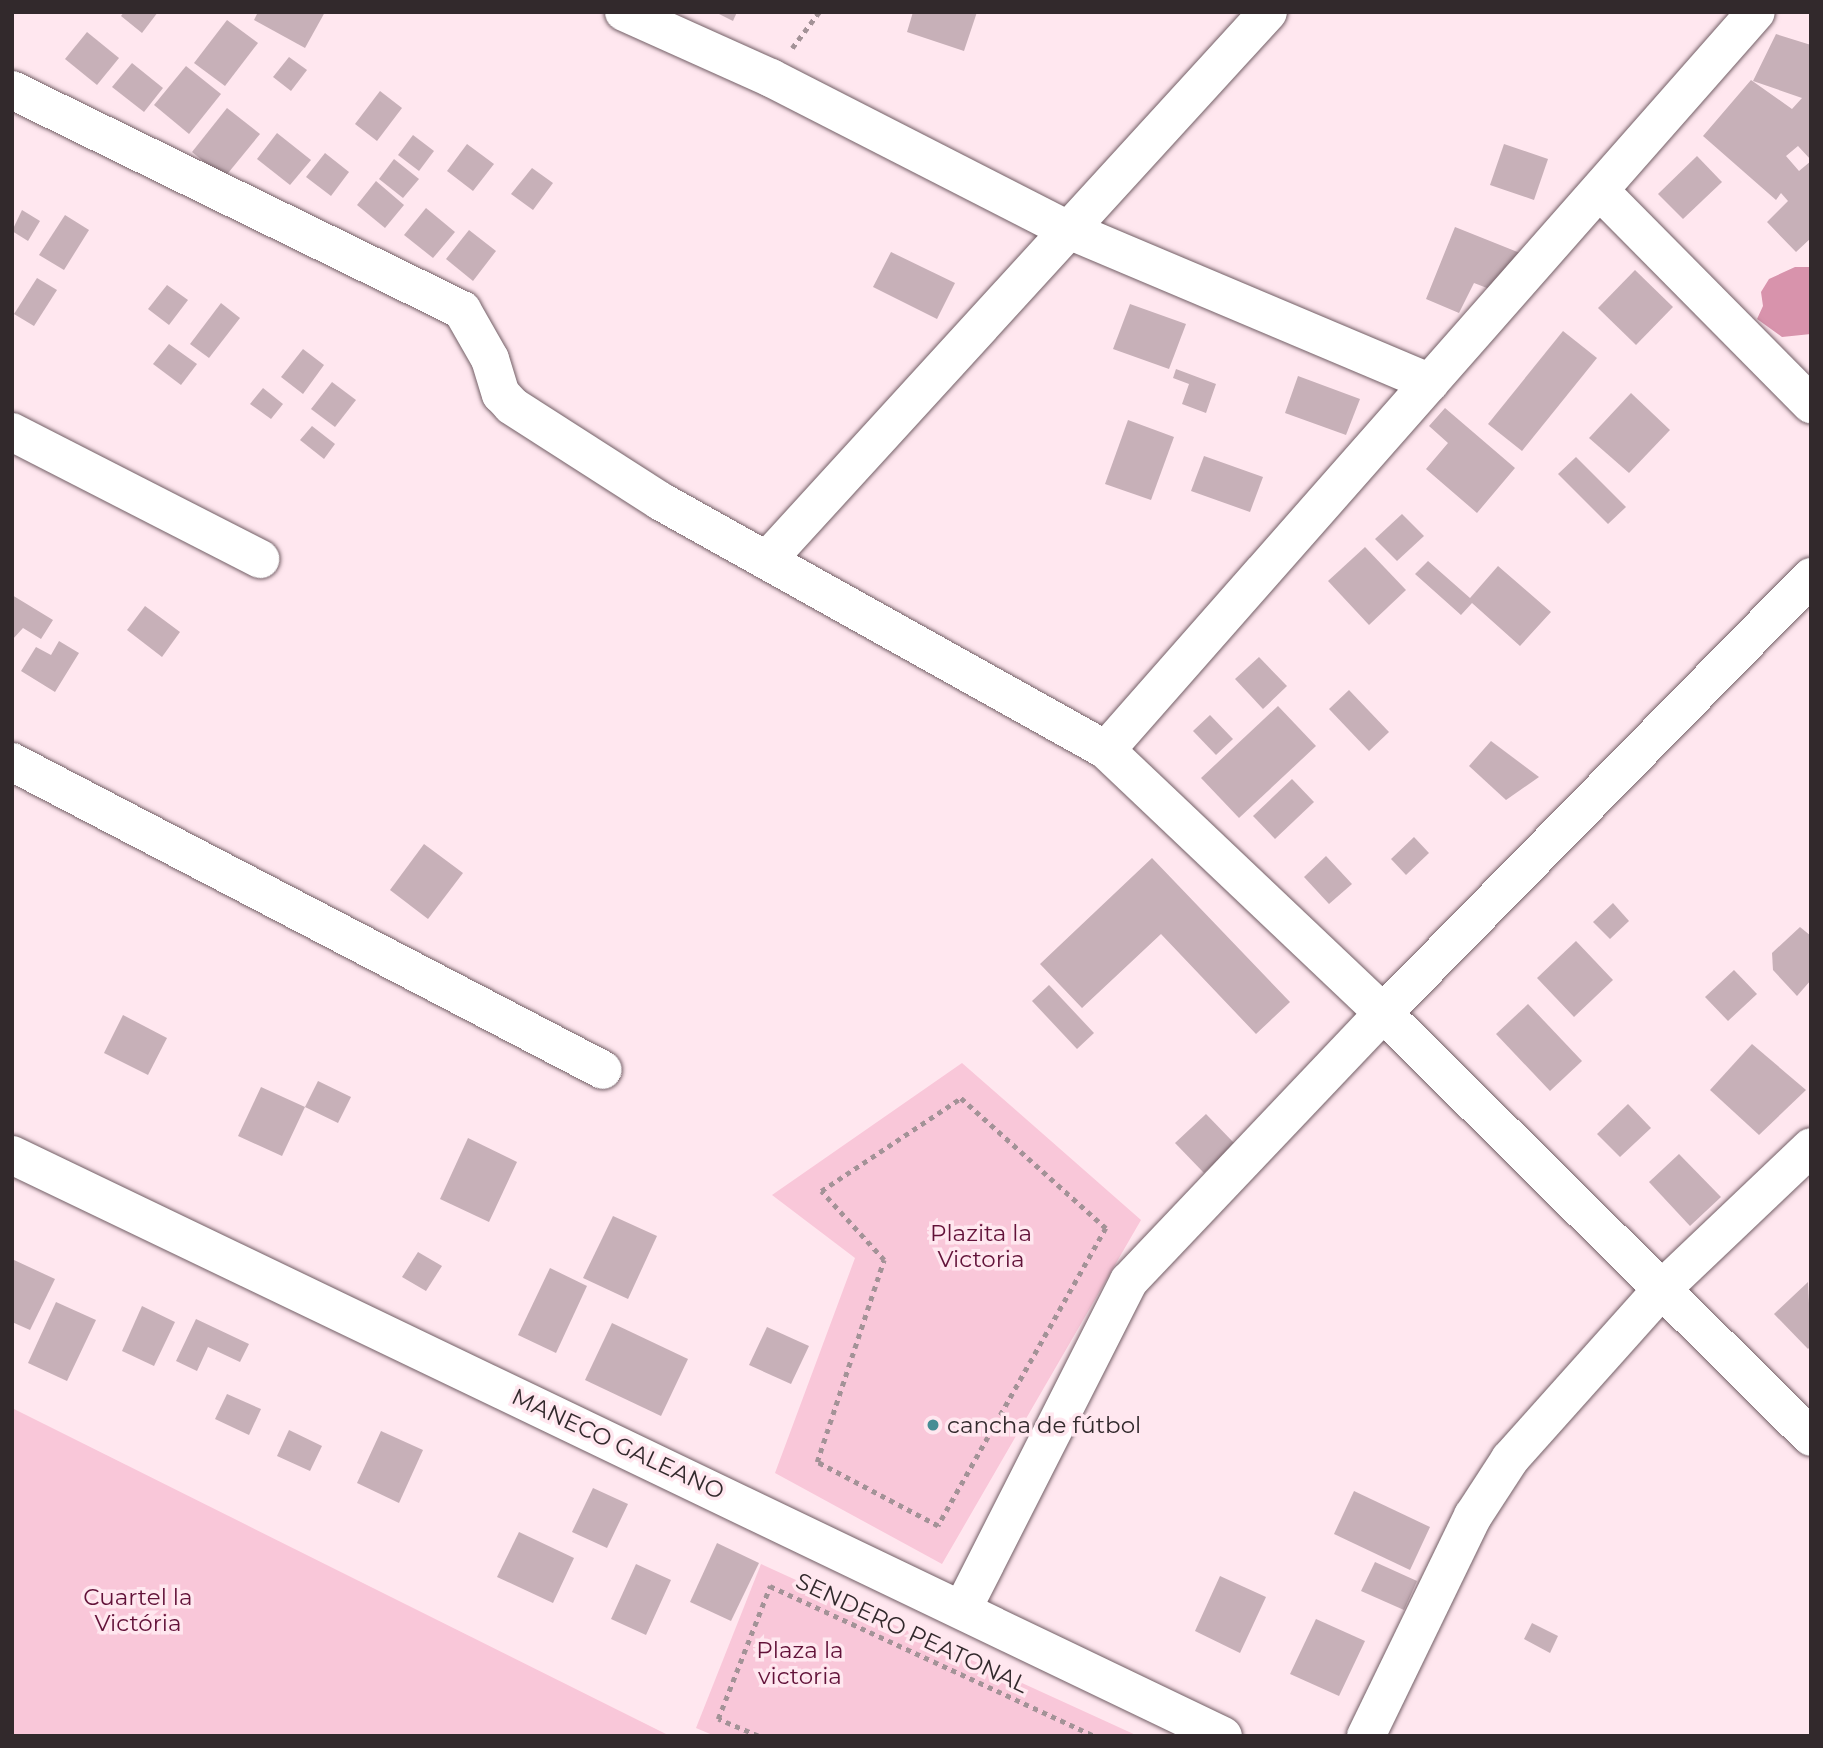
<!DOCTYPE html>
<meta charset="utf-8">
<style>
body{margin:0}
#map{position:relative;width:1823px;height:1748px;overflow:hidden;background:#ffe7ef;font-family:Montserrat,sans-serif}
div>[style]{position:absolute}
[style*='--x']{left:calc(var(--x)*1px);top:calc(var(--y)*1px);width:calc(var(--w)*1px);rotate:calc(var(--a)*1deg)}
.green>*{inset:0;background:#f9c7d9}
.forest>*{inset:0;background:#d893ac}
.building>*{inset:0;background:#c7b0b8}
.path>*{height:4.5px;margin-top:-2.25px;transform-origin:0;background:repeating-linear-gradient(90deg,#a39297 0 5px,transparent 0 10px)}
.roads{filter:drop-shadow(0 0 2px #735f66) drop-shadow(0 0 2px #735f66)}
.minor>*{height:38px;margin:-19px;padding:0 19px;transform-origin:19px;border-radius:19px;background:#fff}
.dots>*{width:19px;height:19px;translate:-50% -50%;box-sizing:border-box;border:4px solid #ffe7ef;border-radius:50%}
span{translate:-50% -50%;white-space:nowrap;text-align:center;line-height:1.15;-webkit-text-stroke:7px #ffe7ef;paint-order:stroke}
.park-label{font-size:23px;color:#621239}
.poi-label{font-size:23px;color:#32292c}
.left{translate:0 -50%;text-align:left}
.street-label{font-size:23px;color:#32292c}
.frame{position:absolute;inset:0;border:14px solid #32292c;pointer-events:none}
</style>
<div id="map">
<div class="green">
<i style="clip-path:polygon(962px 1063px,1141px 1220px,942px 1564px,775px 1473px,855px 1258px,772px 1195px)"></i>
<i style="clip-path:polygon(12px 1408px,670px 1736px,12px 1736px)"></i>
<i style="clip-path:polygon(761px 1564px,1138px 1736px,715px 1736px,696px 1728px)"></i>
</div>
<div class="forest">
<i style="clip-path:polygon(1795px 267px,1811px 267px,1811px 334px,1782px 337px,1757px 319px,1763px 306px,1761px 292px,1769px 279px)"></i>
</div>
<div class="building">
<i style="clip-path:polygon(124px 12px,158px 12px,142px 33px,121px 16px)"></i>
<i style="clip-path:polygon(258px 12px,325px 12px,305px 48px,254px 20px)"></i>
<i style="clip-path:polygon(715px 12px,737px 12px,733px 21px)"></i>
<i style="clip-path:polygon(913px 12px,977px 12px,964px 51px,907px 32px)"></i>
<i style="clip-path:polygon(227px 20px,258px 43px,225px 86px,194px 63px)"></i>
<i style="clip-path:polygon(87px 32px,119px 58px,97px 85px,65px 59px)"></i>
<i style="clip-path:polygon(1776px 34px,1811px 45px,1811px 160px,1798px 146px,1786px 156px,1799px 171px,1811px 161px,1811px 238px,1796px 252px,1767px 222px,1788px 201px,1781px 193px,1776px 200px,1703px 136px,1751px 80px,1792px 109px,1802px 98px,1753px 81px)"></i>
<i style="clip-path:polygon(289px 57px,307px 70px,291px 91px,273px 77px)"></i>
<i style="clip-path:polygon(132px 63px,163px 88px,144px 112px,112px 87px)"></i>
<i style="clip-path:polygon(186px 66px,221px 94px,189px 134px,154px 105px)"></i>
<i style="clip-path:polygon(380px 91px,402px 108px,377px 141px,355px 124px)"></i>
<i style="clip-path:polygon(227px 108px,260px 134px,224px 178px,192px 152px)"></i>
<i style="clip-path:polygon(277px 133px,311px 160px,290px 185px,257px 159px)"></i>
<i style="clip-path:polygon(413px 135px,434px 151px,419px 171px,398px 155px)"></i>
<i style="clip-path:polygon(467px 144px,494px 164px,473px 191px,447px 171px)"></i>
<i style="clip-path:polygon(1504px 144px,1548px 159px,1534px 200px,1490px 185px)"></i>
<i style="clip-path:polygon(325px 153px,349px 172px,331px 196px,306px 177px)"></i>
<i style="clip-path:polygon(1697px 156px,1722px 182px,1683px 219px,1658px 194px)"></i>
<i style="clip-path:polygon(394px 159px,419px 179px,403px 198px,379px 179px)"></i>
<i style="clip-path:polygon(532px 168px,553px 183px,533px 210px,511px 194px)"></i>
<i style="clip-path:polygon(376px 181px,404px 205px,385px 228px,357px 205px)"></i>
<i style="clip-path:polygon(426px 208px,455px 232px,433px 258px,404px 235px)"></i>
<i style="clip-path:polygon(22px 210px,40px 221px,28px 241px,12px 231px)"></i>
<i style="clip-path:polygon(65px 215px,89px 230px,64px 270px,39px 255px)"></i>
<i style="clip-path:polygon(1455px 227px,1520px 253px,1500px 293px,1474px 283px,1459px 313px,1426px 299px)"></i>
<i style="clip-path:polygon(469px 230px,496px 251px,473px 281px,446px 259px)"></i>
<i style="clip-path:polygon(891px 252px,955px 283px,937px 319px,873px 287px)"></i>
<i style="clip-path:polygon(1635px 270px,1673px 307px,1636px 345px,1598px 308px)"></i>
<i style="clip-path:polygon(37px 278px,57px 290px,34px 326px,14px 314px)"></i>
<i style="clip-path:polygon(167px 285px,188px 300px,169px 325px,148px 309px)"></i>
<i style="clip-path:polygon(221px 303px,240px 318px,209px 358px,190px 344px)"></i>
<i style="clip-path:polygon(1130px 304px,1186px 324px,1169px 369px,1113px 349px)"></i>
<i style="clip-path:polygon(1563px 331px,1597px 358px,1522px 451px,1488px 424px)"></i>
<i style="clip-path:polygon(169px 344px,197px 364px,181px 385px,153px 364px)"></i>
<i style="clip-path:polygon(303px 349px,324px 365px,303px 394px,281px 377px)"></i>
<i style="clip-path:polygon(1176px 369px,1216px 384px,1206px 413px,1182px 404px,1189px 384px,1173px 378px)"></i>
<i style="clip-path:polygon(1298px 376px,1360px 399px,1346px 435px,1285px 413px)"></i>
<i style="clip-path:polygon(332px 382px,356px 400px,335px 427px,311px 409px)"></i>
<i style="clip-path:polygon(263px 388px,283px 404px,271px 419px,250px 404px)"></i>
<i style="clip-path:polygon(1631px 393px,1670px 430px,1629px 473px,1589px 438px)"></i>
<i style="clip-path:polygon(1445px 408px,1515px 468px,1477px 513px,1426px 469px,1448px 443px,1429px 426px)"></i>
<i style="clip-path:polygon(1128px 420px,1174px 437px,1151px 500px,1105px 484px)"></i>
<i style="clip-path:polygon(312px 426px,335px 444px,324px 459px,300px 440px)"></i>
<i style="clip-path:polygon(1204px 456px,1263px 477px,1250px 512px,1191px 491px)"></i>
<i style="clip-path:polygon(1576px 457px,1626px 507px,1608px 524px,1558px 474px)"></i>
<i style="clip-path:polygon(1402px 514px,1424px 536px,1397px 561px,1375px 539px)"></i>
<i style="clip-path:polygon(1365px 547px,1406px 590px,1369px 625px,1328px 581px)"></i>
<i style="clip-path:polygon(1428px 561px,1470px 598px,1498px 566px,1551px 612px,1520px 646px,1472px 603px,1461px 615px,1415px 574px)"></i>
<i style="clip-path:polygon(12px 595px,53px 620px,41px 639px,23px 628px,12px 640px)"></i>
<i style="clip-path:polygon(145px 606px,180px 632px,162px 657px,127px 630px)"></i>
<i style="clip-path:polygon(59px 641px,79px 653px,55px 692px,21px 671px,36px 647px,51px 655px)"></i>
<i style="clip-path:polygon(1259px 657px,1287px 686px,1263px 709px,1235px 679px)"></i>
<i style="clip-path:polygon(1349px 690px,1389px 732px,1369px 751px,1329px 709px)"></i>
<i style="clip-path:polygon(1278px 706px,1316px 746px,1239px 818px,1201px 778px)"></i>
<i style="clip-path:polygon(1210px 715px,1233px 739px,1216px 755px,1193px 731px)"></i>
<i style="clip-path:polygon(1491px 741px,1539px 777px,1506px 800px,1469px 766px)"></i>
<i style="clip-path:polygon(1292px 779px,1314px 802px,1275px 839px,1253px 816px)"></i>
<i style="clip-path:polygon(1414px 837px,1429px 853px,1406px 875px,1391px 859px)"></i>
<i style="clip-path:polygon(424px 844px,463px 873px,428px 919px,390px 890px)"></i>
<i style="clip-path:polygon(1326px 856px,1352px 884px,1329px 904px,1304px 877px)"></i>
<i style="clip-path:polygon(1152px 858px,1290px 1002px,1256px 1034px,1161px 934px,1082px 1008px,1040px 964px)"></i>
<i style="clip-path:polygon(1613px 903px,1629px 921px,1610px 939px,1593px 922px)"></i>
<i style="clip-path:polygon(1800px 927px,1811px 936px,1811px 980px,1797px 996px,1773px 970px,1772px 953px)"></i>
<i style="clip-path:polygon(1576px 941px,1613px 980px,1574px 1017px,1537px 978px)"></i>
<i style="clip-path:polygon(1734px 970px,1757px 994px,1728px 1021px,1705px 997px)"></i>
<i style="clip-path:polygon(1049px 985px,1094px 1033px,1077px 1049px,1032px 1001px)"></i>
<i style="clip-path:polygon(1528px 1004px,1582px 1061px,1550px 1091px,1496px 1034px)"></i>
<i style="clip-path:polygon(123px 1015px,167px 1038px,148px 1075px,104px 1053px)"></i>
<i style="clip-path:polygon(1752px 1044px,1806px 1090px,1759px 1135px,1710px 1090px)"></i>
<i style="clip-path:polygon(318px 1081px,351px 1097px,338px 1123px,305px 1107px)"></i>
<i style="clip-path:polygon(261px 1087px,305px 1107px,282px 1156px,238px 1136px)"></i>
<i style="clip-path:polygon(1628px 1104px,1651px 1128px,1620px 1157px,1597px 1134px)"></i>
<i style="clip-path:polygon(1206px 1114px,1235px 1144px,1204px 1173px,1175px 1143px)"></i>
<i style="clip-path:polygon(468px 1138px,517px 1162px,489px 1222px,440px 1199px)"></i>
<i style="clip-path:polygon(1679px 1154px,1721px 1197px,1690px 1226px,1649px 1182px)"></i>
<i style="clip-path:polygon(613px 1216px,657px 1236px,628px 1299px,583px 1278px)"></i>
<i style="clip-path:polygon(418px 1252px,442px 1266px,426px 1291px,402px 1277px)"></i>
<i style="clip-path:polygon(14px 1260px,55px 1279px,30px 1330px,12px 1322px)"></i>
<i style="clip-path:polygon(550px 1268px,587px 1286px,556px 1353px,518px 1335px)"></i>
<i style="clip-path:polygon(1808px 1282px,1811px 1346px,1808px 1349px,1774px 1314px)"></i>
<i style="clip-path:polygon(56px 1302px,96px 1320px,67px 1381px,28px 1363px)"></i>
<i style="clip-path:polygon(142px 1306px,175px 1322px,154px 1366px,122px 1351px)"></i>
<i style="clip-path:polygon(196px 1319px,249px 1344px,240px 1362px,208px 1347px,197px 1371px,176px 1361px)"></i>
<i style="clip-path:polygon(612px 1323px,688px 1359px,661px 1416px,585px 1380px)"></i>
<i style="clip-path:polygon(767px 1327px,809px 1346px,791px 1384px,749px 1365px)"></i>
<i style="clip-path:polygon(227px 1394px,261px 1409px,249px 1435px,215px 1419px)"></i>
<i style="clip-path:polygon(289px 1430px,322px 1446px,310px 1471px,277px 1456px)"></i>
<i style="clip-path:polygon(381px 1431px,423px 1450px,399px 1503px,357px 1483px)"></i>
<i style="clip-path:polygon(593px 1488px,628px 1504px,607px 1548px,572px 1532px)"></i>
<i style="clip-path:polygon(1354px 1491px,1430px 1527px,1410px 1570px,1334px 1534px)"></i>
<i style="clip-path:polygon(519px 1532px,574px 1558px,553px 1603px,497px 1577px)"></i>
<i style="clip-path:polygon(717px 1543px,759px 1563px,731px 1621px,690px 1602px)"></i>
<i style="clip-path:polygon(1375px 1562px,1417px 1581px,1404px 1610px,1361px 1591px)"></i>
<i style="clip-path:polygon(636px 1564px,671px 1580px,646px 1635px,611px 1619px)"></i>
<i style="clip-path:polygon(1220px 1576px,1266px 1597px,1240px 1653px,1195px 1631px)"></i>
<i style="clip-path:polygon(1316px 1619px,1365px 1641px,1339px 1696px,1290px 1674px)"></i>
<i style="clip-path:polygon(1532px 1623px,1558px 1636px,1550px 1653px,1524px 1639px)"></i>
</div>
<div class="path">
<i style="--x:792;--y:48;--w:45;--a:-53.1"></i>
<i style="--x:961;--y:1098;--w:195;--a:41.9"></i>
<i style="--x:1106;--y:1228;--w:342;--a:119.4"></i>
<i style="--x:938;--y:1526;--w:137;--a:-152.1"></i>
<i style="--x:817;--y:1462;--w:213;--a:-71.7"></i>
<i style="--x:884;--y:1260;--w:93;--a:-132.4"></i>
<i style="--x:821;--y:1191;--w:168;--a:-33.6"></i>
<i style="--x:758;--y:1736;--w:43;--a:-157"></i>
<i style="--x:718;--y:1719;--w:143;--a:-68.6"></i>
<i style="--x:770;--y:1586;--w:357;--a:24.8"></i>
</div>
<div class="roads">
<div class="minor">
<i style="--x:624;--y:12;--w:161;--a:24.2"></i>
<i style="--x:771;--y:78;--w:331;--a:27.1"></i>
<i style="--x:1066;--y:229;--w:395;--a:22.9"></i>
<i style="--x:12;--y:90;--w:501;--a:26.05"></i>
<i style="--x:462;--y:310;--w:56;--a:60.3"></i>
<i style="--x:490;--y:359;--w:37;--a:73"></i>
<i style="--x:501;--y:394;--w:16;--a:47"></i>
<i style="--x:512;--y:406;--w:176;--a:32.7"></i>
<i style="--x:660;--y:501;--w:511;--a:29.17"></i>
<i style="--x:1106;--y:750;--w:382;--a:43.5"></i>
<i style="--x:1383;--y:1013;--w:602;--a:44.73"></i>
<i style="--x:1600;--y:191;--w:300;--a:45.3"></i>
<i style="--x:12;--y:432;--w:279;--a:27.1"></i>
<i style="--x:768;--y:559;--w:741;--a:-47.57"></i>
<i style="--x:1106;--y:750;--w:983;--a:-48.63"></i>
<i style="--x:12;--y:762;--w:666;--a:27.53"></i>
<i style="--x:12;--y:1155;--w:1343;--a:25.63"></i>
<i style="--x:963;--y:1608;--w:367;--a:-63.1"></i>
<i style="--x:1129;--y:1281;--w:369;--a:-46.5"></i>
<i style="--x:1383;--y:1013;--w:611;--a:-45.53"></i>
<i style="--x:1366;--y:1736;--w:245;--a:-64.1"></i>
<i style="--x:1473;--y:1516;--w:68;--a:-57"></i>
<i style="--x:1510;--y:1459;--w:227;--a:-48.2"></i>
<i style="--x:1661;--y:1290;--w:207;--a:-43.6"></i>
</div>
</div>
<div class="dots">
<i style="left:933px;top:1425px;background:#468d95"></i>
</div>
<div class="park-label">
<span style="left:981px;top:1246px">Plazita la<br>Victoria</span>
<span style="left:138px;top:1610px">Cuartel la<br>Victória</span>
<span style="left:800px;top:1663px">Plaza la<br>victoria</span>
</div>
<div class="poi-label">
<span class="left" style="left:947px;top:1425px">cancha de fútbol</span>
</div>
<div class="street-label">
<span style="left:618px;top:1444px;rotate:25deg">MANECO GALEANO</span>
<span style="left:912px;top:1633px;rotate:25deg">SENDERO PEATONAL</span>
</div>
<div class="frame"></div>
</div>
